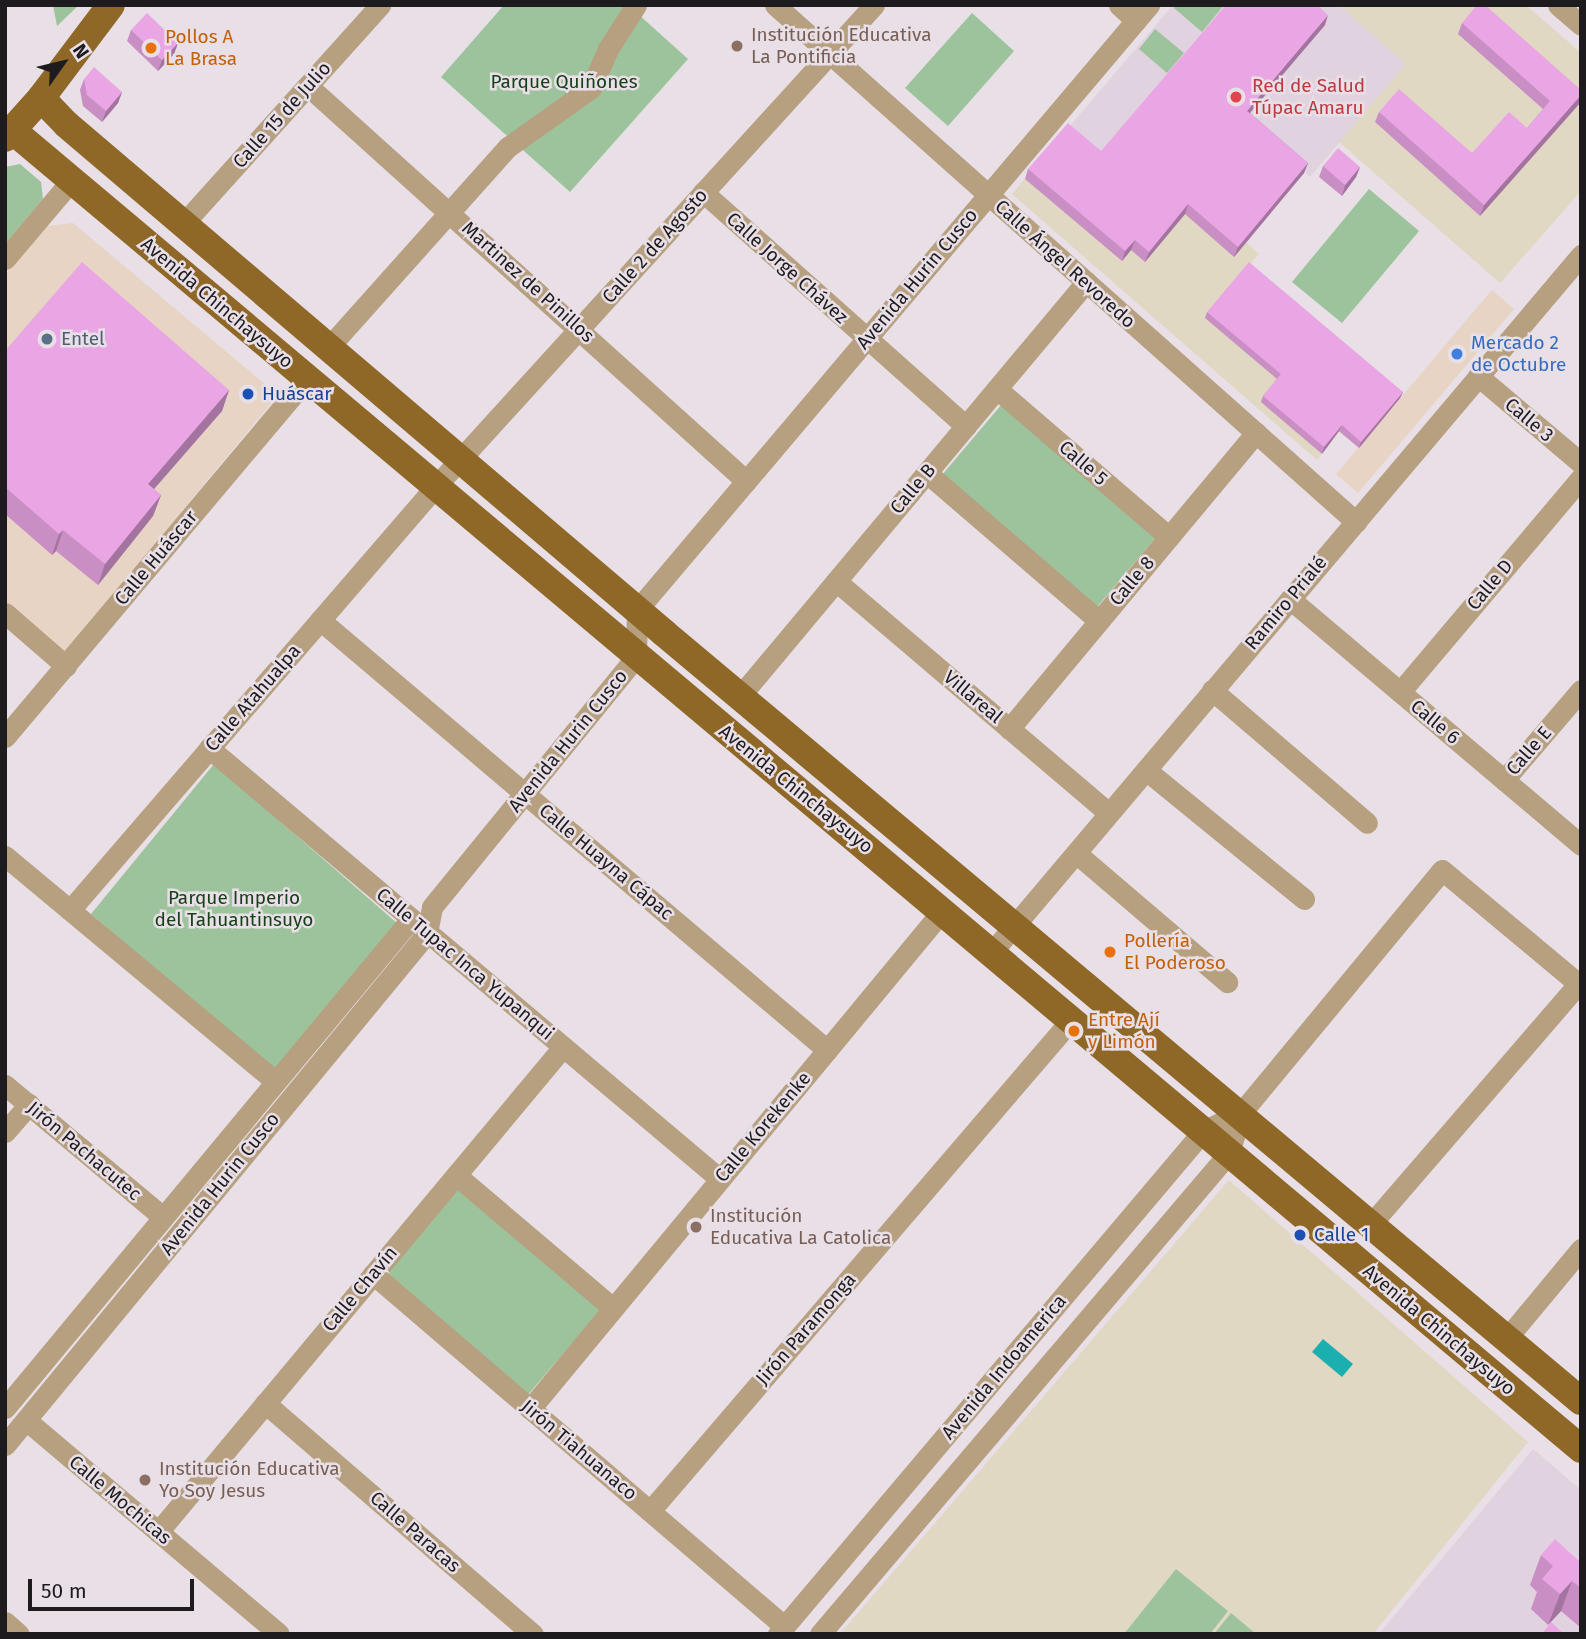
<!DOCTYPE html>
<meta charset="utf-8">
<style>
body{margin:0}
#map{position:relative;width:1586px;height:1639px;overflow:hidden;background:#e8dfe7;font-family:"Fira Sans",sans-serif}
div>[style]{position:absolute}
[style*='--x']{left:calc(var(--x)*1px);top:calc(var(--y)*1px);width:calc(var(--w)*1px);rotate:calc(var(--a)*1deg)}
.commercial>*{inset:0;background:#e7d4c5}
.built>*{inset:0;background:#e1d2df}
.education>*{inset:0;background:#e0d8c2}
.green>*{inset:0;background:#9cc39b}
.water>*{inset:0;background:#1cafb0}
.minor>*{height:21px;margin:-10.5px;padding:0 10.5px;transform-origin:10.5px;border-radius:10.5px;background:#b6a080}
.major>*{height:28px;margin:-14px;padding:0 14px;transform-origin:14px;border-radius:14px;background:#8f6726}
.wall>*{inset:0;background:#c98fc4}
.shaded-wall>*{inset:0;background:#a474a0}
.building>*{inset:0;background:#eaa6e4}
.dots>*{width:19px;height:19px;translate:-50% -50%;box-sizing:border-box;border:4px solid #e8dfe7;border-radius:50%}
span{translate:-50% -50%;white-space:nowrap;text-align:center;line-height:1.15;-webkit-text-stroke:5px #e8dfe7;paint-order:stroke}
.education-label{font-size:19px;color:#785e54}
.left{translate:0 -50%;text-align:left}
.food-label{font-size:19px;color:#c56008}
.park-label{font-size:19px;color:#164218}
.health-label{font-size:19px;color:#be3a42}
.street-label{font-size:19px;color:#1e1b1e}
.service-label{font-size:19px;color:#4e5e75}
.shop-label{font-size:19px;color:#366cbe}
.transit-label{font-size:19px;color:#164399}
.frame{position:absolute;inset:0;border:7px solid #1e1b1e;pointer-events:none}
.north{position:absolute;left:28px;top:28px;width:70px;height:70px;-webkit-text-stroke:5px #e8dfe7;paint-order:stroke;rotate:56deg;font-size:19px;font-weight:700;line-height:28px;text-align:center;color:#1e1b1e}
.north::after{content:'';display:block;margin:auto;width:24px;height:32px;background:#1e1b1e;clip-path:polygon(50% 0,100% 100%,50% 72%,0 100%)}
.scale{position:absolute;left:28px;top:1579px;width:166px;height:32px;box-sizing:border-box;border:4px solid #1e1b1e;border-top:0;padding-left:9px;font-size:21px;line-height:24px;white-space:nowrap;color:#1e1b1e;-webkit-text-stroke:5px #e8dfe7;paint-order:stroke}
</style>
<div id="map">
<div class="commercial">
<i style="clip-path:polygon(73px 223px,278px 395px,65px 652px,5px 601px,5px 275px,47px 226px)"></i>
<i style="clip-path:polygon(1492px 290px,1514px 309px,1358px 493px,1336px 474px)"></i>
</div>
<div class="built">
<i style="clip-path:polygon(1173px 5px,1339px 5px,1407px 63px,1310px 177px,1255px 131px,1174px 226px,1064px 133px)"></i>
<i style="clip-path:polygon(1533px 1449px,1581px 1490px,1581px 1634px,1379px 1634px)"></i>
</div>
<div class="education">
<i style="clip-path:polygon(1339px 5px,1526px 5px,1581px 53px,1581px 191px,1500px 283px,1339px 142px,1406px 64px)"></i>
<i style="clip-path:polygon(1255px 131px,1304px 173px,1246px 242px,1259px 254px,1247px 268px,1400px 398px,1359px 448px,1339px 432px,1317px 460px,1012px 194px,1064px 133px,1174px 226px)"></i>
<i style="clip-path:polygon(1229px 1180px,1528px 1442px,1373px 1634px,840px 1634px)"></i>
</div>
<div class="green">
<i style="clip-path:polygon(53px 5px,79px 5px,57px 26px)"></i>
<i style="clip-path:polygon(504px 5px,628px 5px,688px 59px,570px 192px,441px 77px)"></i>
<i style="clip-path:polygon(1176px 5px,1224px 5px,1202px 32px,1174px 8px)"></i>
<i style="clip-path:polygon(972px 13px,1014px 51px,948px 126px,905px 88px)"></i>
<i style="clip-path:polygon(1155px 29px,1184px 53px,1167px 73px,1139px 49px)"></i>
<i style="clip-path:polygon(20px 164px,41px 182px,43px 199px,5px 244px,5px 167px)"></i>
<i style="clip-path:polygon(1369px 189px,1419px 231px,1342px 323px,1292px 282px)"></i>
<i style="clip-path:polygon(1002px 404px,1157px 536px,1097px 607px,942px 475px)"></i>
<i style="clip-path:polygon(214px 764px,398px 924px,275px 1071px,91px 914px)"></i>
<i style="clip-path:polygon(462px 1185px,604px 1306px,526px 1397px,384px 1276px)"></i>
<i style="clip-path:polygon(1176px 1569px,1228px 1611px,1210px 1634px,1124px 1634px)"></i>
<i style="clip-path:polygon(1231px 1613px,1256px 1634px,1214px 1634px)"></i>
</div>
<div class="water">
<i style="clip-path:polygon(1323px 1339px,1353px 1364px,1342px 1377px,1312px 1352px)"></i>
</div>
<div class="minor">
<i style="--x:775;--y:5;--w:778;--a:41.66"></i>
<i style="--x:1119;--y:5;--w:23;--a:43"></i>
<i style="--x:1558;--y:5;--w:30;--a:41"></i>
<i style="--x:308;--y:86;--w:590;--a:42.04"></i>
<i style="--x:703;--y:192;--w:352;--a:41.7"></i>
<i style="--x:183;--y:224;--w:295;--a:-48"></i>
<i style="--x:5;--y:259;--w:101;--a:-49.8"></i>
<i style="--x:328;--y:348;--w:270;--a:-48.2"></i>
<i style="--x:508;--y:147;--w:102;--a:-35.4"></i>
<i style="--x:591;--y:88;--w:43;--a:-66.4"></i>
<i style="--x:608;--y:49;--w:52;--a:-57.5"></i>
<i style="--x:1478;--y:376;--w:135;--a:40.2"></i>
<i style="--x:997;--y:389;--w:227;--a:40.7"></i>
<i style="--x:927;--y:473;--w:227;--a:40.7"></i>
<i style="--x:836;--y:581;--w:358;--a:40.4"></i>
<i style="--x:1290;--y:599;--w:381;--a:40.2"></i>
<i style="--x:5;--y:613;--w:81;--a:41"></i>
<i style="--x:320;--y:620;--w:665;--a:40.3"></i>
<i style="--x:1212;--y:690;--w:204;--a:40.6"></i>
<i style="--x:1400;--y:692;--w:280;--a:-49.8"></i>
<i style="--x:740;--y:696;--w:540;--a:-50.11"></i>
<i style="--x:1009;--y:729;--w:386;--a:-50.2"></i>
<i style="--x:5;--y:737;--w:469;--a:-49.9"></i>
<i style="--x:209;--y:748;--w:668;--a:40.15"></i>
<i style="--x:1146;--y:770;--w:204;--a:39.2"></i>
<i style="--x:1504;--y:780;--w:118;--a:-49.5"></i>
<i style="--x:1076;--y:853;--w:199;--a:40.5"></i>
<i style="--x:5;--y:856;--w:351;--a:39.8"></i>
<i style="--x:70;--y:910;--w:559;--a:-49.21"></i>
<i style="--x:435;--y:487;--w:652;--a:-47.67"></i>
<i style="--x:992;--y:952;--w:913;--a:-49.8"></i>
<i style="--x:5;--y:1085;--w:206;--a:39.9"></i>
<i style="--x:5;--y:1132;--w:37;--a:-49"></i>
<i style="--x:456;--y:1175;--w:206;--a:40.3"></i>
<i style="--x:1371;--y:1224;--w:317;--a:-49.2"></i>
<i style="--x:373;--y:1274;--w:541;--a:40.58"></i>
<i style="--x:1507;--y:1338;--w:116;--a:-50.3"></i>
<i style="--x:265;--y:1403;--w:354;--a:40.8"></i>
<i style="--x:5;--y:1408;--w:636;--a:-50.3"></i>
<i style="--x:530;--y:1409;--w:648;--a:-50.39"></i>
<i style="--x:26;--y:1420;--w:331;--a:40.2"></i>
<i style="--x:5;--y:1445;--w:663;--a:-50.5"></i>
<i style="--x:427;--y:933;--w:26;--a:-79"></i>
<i style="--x:432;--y:907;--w:323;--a:-50.8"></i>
<i style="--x:636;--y:657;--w:47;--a:-88.8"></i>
<i style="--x:637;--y:610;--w:793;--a:-49.76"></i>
<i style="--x:650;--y:1511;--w:647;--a:-49.39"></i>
<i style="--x:158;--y:1532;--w:632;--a:-50.14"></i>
<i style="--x:5;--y:1622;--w:18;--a:41"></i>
<i style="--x:778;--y:1634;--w:659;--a:-49.8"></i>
<i style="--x:1203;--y:1131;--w:42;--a:-25.3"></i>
<i style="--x:820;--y:1634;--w:631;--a:-49.63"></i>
<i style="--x:1229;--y:1153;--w:42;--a:-73.3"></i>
<i style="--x:1241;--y:1113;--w:315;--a:-50.4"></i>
<i style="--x:1442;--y:870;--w:181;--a:39.8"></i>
</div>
<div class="major">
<i style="--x:41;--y:98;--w:36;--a:46"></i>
<i style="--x:66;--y:124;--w:785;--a:40.4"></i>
<i style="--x:664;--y:633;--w:1196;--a:39.95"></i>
<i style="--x:12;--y:130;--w:2050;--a:40.05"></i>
<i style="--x:5;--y:138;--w:54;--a:-48"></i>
<i style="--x:41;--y:98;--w:116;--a:-53"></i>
</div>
<div class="wall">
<i style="clip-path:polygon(1462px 23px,1581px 90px,1580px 103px,1480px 216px,1375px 122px,1379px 112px,1472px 153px,1527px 128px,1543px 109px,1458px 34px)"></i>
<i style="clip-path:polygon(1325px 25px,1250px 113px,1308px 163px,1304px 173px,1234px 257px,1185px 214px,1145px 262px,1131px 250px,1122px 261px,1025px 179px,1028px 169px,1101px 151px)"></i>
<i style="clip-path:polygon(131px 30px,178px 43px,174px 54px,158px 71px,127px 41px)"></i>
<i style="clip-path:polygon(84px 79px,122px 92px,118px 103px,102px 122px,83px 106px,80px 90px)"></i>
<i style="clip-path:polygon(1323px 166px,1360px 167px,1356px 177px,1342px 196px,1319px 177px)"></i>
<i style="clip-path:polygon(1207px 312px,1403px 392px,1400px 398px,1359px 448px,1339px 431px,1322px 454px,1261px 402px,1263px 396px,1277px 379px,1205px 318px)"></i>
<i style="clip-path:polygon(5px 351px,229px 390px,222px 411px,154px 489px,161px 495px,153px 516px,98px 585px,56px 551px,52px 555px,5px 514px)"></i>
<i style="clip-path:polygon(1541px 1555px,1581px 1563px,1581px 1628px,1561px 1611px,1548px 1625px,1531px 1609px,1537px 1592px,1530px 1585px)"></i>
</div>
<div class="shaded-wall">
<i style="clip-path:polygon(1328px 15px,1325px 25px,1243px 121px,1247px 111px)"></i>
<i style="clip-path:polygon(178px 43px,174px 54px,158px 71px,162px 60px)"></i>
<i style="clip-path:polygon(122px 92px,118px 103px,102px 122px,106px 111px)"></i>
<i style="clip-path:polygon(1581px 95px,1580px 103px,1480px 216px,1484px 205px)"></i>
<i style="clip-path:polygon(1308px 163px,1304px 173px,1234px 257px,1238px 247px)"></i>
<i style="clip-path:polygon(1360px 167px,1356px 177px,1342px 196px,1345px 185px)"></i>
<i style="clip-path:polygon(1188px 204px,1185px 214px,1145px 262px,1149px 252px)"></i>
<i style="clip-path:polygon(1135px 240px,1131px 250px,1122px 261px,1125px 251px)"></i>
<i style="clip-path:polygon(229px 390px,222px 411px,140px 505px,148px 484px)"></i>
<i style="clip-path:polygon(1403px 392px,1400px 398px,1359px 448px,1361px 442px)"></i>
<i style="clip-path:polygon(1342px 425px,1339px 431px,1322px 454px,1324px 447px)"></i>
<i style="clip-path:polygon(161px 495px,153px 516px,98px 585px,105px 564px)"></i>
<i style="clip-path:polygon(63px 530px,56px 551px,52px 555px,59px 534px)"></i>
<i style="clip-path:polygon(1572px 1581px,1561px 1611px,1548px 1625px,1560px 1594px)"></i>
</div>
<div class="building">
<i style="clip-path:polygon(1226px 5px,1317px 5px,1328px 15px,1247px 111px,1308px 163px,1238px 247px,1188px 204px,1149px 252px,1135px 240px,1125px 251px,1028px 169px,1068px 123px,1101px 151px)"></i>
<i style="clip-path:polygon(1477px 5px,1485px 5px,1581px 90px,1581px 95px,1484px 205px,1379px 112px,1399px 89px,1472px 153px,1509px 112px,1527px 128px,1550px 101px,1462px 23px)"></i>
<i style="clip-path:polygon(147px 13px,178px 43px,162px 60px,131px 30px)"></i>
<i style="clip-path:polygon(94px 67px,122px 92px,106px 111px,87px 95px,84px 79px)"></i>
<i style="clip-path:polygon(1338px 148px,1360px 167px,1345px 185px,1323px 166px)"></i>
<i style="clip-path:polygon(82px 262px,229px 390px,148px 484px,161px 495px,105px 564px,63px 530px,59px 534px,5px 487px,5px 351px)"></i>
<i style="clip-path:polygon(1249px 262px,1403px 392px,1361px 442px,1342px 425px,1324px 447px,1263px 396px,1281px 374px,1207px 312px)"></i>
<i style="clip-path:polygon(1555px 1539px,1581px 1563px,1581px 1588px,1572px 1581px,1560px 1594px,1542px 1579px,1553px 1566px,1541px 1555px)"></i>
<i style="clip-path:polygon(1551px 1622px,1564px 1634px,1542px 1634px)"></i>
</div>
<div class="dots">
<i style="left:737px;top:46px;background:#8d6e63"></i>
<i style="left:151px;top:48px;background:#e8710a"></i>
<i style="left:1236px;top:97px;background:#e0444e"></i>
<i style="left:47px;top:339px;background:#5c6f8a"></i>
<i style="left:1457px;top:354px;background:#3f7fe0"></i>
<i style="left:248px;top:394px;background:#1a4fb4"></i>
<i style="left:1110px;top:952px;background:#e8710a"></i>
<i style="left:1074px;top:1031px;background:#e8710a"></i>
<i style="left:696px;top:1227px;background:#8d6e63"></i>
<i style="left:1300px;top:1235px;background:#1a4fb4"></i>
<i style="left:145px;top:1480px;background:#8d6e63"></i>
</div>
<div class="education-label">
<span class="left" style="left:751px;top:46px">Institución Educativa<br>La Pontificia</span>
<span class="left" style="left:710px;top:1227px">Institución<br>Educativa La Catolica</span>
<span class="left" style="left:159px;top:1480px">Institución Educativa<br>Yo Soy Jesus</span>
</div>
<div class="food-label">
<span class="left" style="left:165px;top:48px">Pollos A<br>La Brasa</span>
<span class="left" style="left:1124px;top:952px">Pollería<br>El Poderoso</span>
<span class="left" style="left:1088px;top:1031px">Entre Ají<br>y Limón</span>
</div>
<div class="park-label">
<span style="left:564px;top:82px">Parque Quiñones</span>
<span style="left:234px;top:909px">Parque Imperio<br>del Tahuantinsuyo</span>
</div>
<div class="health-label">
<span class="left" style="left:1252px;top:97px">Red de Salud<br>Túpac Amaru</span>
</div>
<div class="street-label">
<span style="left:282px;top:115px;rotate:-48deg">Calle 15 de Julio</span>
<span style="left:655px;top:246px;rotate:-48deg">Calle 2 de Agosto</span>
<span style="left:1065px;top:264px;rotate:42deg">Calle Ángel Revoredo</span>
<span style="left:787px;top:268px;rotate:42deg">Calle Jorge Chávez</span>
<span style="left:917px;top:279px;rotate:-50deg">Avenida Hurin Cusco</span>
<span style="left:528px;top:282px;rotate:42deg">Martinez de Pinillos</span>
<span style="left:217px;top:303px;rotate:40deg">Avenida Chinchaysuyo</span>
<span style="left:1529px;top:420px;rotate:40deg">Calle 3</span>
<span style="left:1083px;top:463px;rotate:41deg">Calle 5</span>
<span style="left:913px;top:489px;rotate:-50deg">Calle B</span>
<span style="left:156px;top:558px;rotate:-50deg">Calle Huáscar</span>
<span style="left:1132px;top:581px;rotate:-50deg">Calle 8</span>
<span style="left:1490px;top:585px;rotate:-50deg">Calle D</span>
<span style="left:1286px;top:603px;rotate:-50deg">Ramiro Prialé</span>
<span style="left:973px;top:697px;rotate:40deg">Villareal</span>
<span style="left:253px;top:698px;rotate:-49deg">Calle Atahualpa</span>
<span style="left:1435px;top:722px;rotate:40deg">Calle 6</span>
<span style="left:568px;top:741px;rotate:-51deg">Avenida Hurin Cusco</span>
<span style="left:1529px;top:751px;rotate:-49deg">Calle E</span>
<span style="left:796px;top:789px;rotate:39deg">Avenida Chinchaysuyo</span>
<span style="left:606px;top:862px;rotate:40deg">Calle Huayna Cápac</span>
<span style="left:465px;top:964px;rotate:40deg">Calle Tupac Inca Yupanqui</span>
<span style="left:763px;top:1127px;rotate:-50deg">Calle Korekenke</span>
<span style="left:84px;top:1151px;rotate:40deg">Jirón Pachacutec</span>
<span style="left:220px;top:1184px;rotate:-51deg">Avenida Hurin Cusco</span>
<span style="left:360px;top:1289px;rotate:-50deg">Calle Chavín</span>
<span style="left:806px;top:1329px;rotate:-49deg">Jirón Paramonga</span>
<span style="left:1439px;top:1330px;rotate:40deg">Avenida Chinchaysuyo</span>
<span style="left:1004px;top:1367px;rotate:-50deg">Avenida Indoamerica</span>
<span style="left:579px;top:1450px;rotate:40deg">Jirón Tiahuanaco</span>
<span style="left:120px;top:1500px;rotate:40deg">Calle Mochicas</span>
<span style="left:415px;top:1532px;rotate:41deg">Calle Paracas</span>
</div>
<div class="service-label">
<span class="left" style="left:61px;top:339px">Entel</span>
</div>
<div class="shop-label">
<span class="left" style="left:1471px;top:354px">Mercado 2<br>de Octubre</span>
</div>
<div class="transit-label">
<span class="left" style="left:262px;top:394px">Huáscar</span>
<span class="left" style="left:1314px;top:1235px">Calle 1</span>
</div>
<div class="frame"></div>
<div class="north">N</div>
<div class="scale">50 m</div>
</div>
